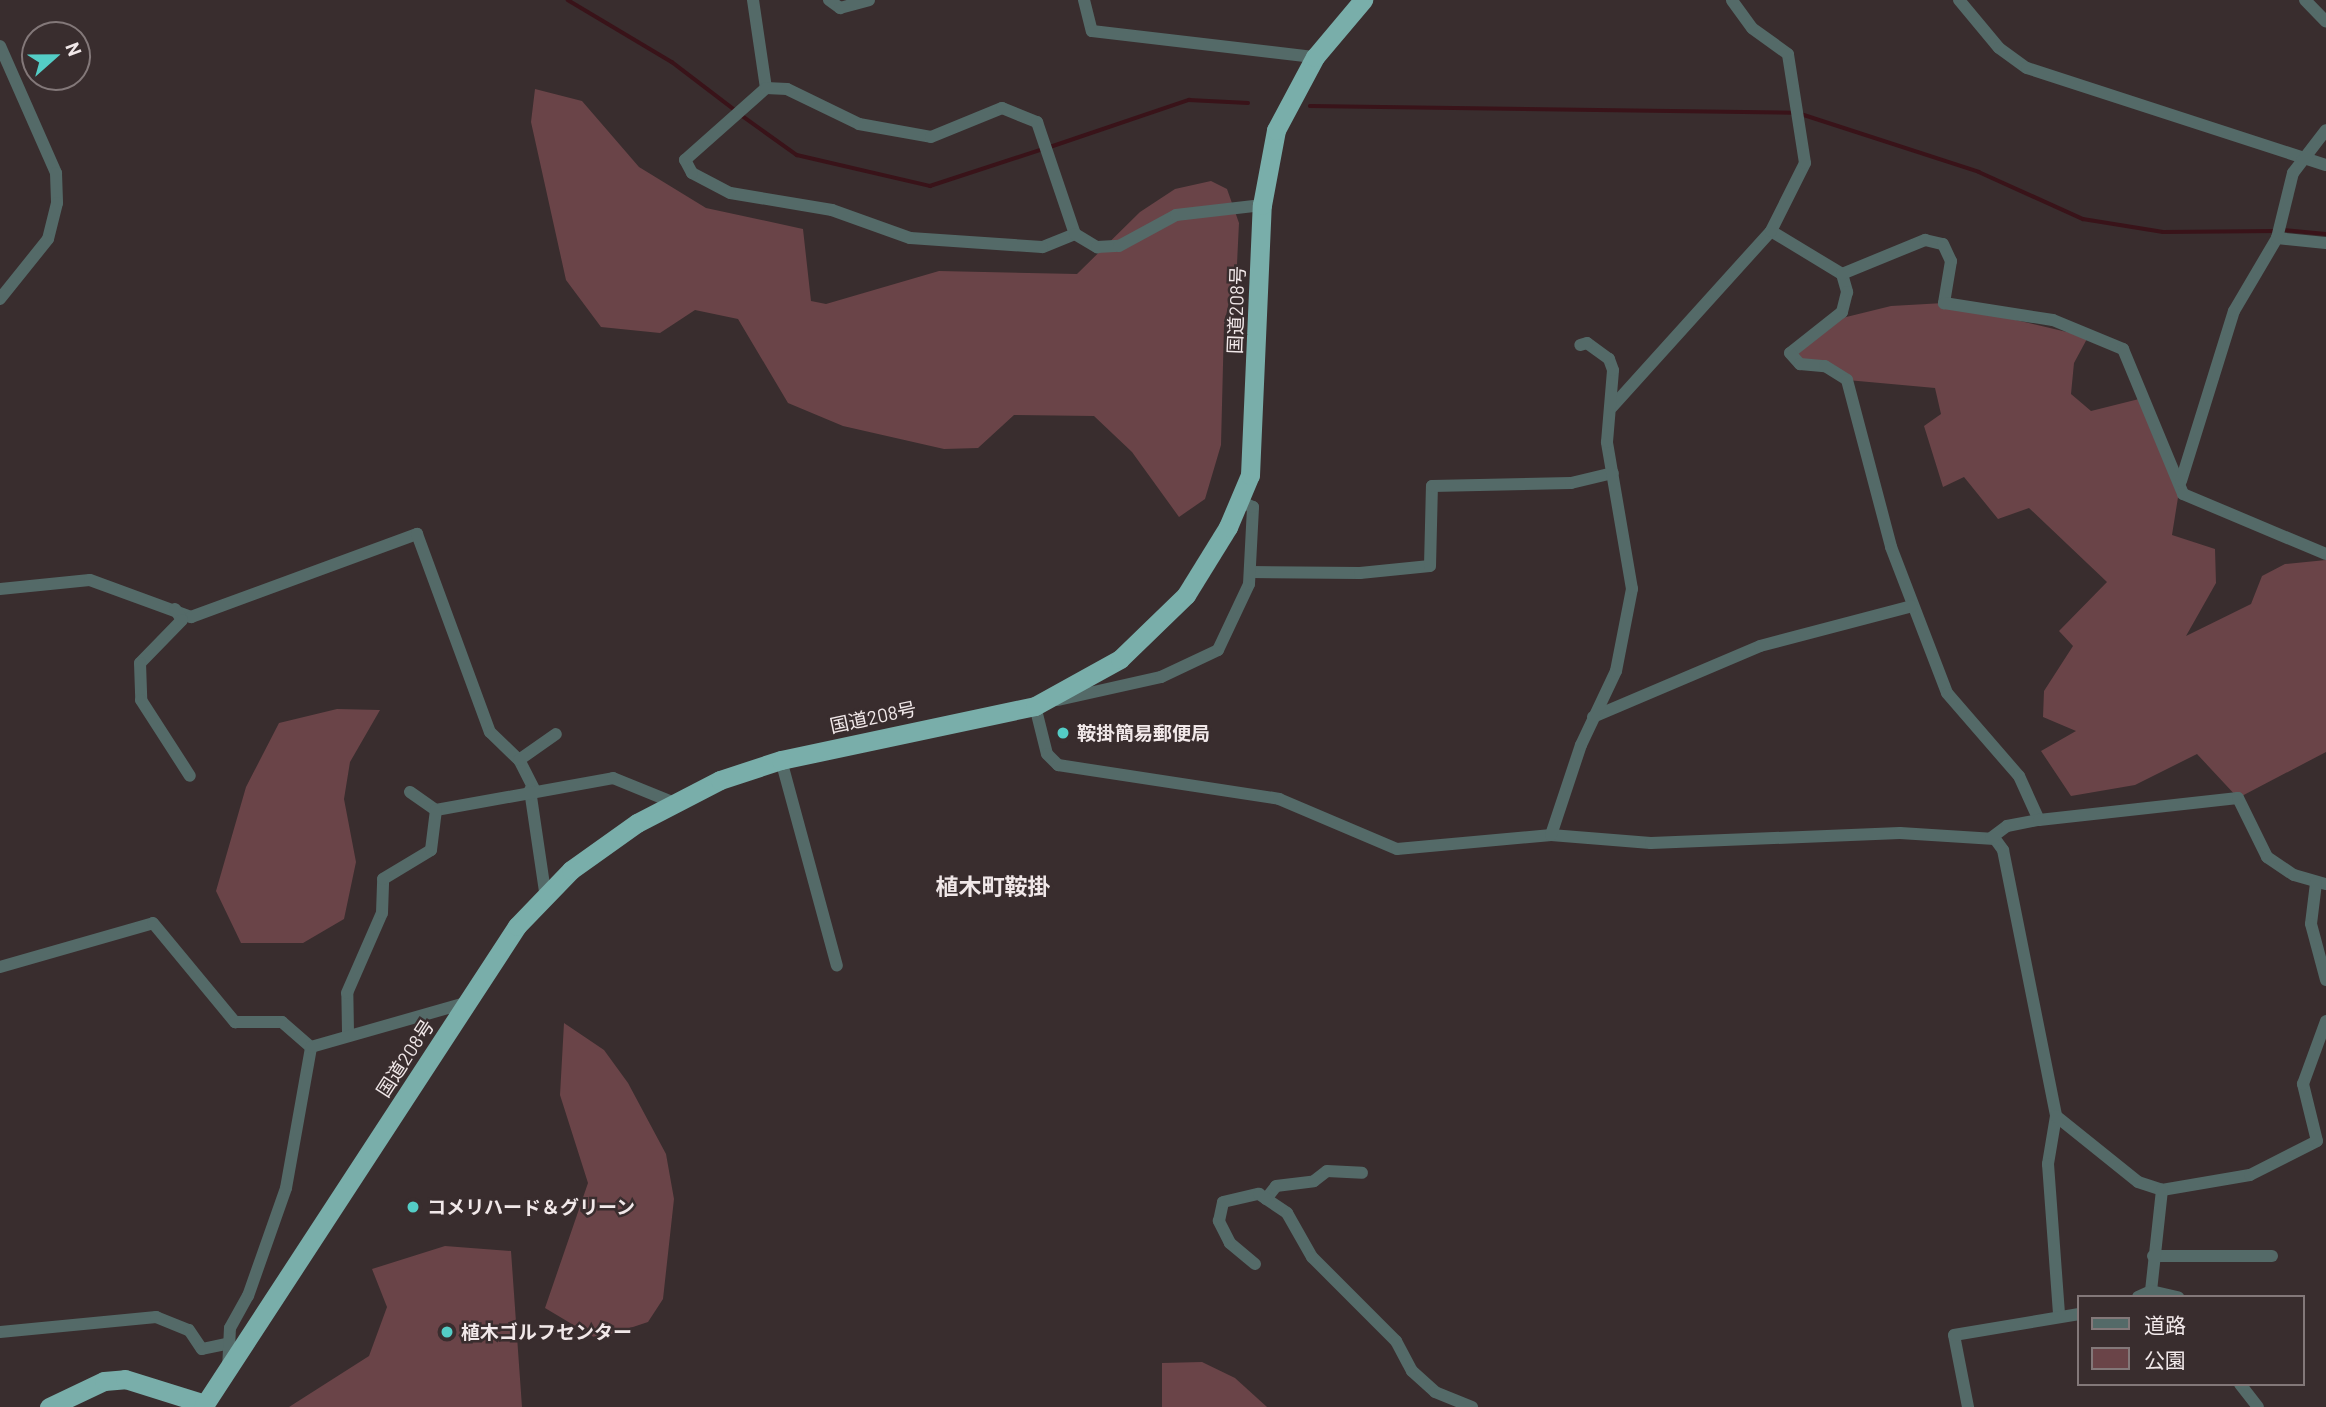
<!DOCTYPE html>
<meta charset="utf-8">
<style>
body{margin:0}
#map{position:relative;width:2326px;height:1407px;overflow:hidden;background:#392d2e;font-family:Barlow,"Noto Sans JP",sans-serif}
div>[style]{position:absolute}
[style*='--x']{left:calc(var(--x)*1px);top:calc(var(--y)*1px);width:calc(var(--w)*1px);rotate:calc(var(--a)*1deg)}
.green>*{inset:0;background:#6a4448}
.stream>*{height:3.5px;margin:-1.75px;padding:0 1.75px;transform-origin:1.75px;border-radius:1.75px;background:#391319}
.minor>*{height:12px;margin:-6px;padding:0 6px;transform-origin:6px;border-radius:6px;background:#546a68}
.trunk>*{height:19px;margin:-9.5px;padding:0 9.5px;transform-origin:9.5px;border-radius:9.5px;background:#79aeaa}
.dots>*{width:19px;height:19px;translate:-50% -50%;box-sizing:border-box;border:4px solid #392d2e;border-radius:50%}
span{translate:-50% -50%;white-space:nowrap;text-align:center;line-height:1.15;-webkit-text-stroke:5px #392d2e;paint-order:stroke}
.street-label{font-size:19px;color:#f1e8e9}
.poi-label{font-size:19px;color:#f1e8e9;font-weight:700}
.left{translate:0 -50%;text-align:left}
.quarter-label{font-size:23px;color:#f1e8e9;font-weight:700}
.legend{position:absolute;left:2077px;top:1295px;width:228px;height:91px;box-sizing:border-box;background:#392d2e;border:2px solid #837879;margin:0;padding:9px 12px;list-style:none;font-size:21px;color:#f1e8e9}
.legend li{display:flex;align-items:center;gap:14px;height:35px}
.legend b{width:35px;border:2px solid #837879}
.north{position:absolute;left:21px;top:21px;width:70px;height:70px;box-sizing:border-box;background:#392d2e;border:2px solid #837879;border-radius:50%;rotate:69deg;font-size:19px;font-weight:700;line-height:28px;text-align:center;color:#f1e8e9}
.north::after{content:'';display:block;margin:auto;width:24px;height:32px;background:#54cdc6;clip-path:polygon(50% 0,100% 100%,50% 72%,0 100%)}
</style>
<div id="map">
<div class="green">
<i style="clip-path:polygon(535px 89px,582px 101px,639px 167px,706px 208px,803px 229px,811px 301px,826px 304px,939px 271px,1077px 274px,1140px 212px,1175px 189px,1211px 181px,1227px 189px,1239px 223px,1237px 264px,1224px 325px,1221px 445px,1205px 499px,1179px 517px,1132px 452px,1094px 416px,1014px 415px,978px 448px,944px 449px,843px 426px,788px 403px,738px 319px,695px 310px,660px 333px,601px 327px,566px 280px,531px 122px)"></i>
<i style="clip-path:polygon(1944px 303px,2088px 337px,2074px 363px,2071px 394px,2091px 411px,2139px 399px,2180px 485px,2172px 535px,2215px 549px,2216px 583px,2186px 636px,2251px 604px,2262px 576px,2285px 564px,2326px 560px,2326px 752px,2238px 798px,2197px 754px,2135px 785px,2071px 796px,2041px 751px,2076px 731px,2043px 717px,2044px 691px,2073px 646px,2059px 631px,2107px 582px,2029px 508px,1998px 519px,1964px 477px,1943px 487px,1924px 426px,1941px 414px,1935px 388px,1847px 380px,1794px 358px,1830px 321px,1891px 306px)"></i>
<i style="clip-path:polygon(337px 709px,380px 710px,350px 762px,344px 799px,356px 862px,344px 919px,303px 943px,241px 943px,216px 891px,246px 787px,279px 723px)"></i>
<i style="clip-path:polygon(564px 1023px,604px 1050px,628px 1083px,666px 1154px,674px 1199px,663px 1299px,648px 1322px,597px 1339px,545px 1308px,588px 1183px,560px 1095px)"></i>
<i style="clip-path:polygon(445px 1246px,511px 1251px,522px 1407px,289px 1407px,369px 1356px,387px 1307px,372px 1269px)"></i>
<i style="clip-path:polygon(1202px 1362px,1235px 1378px,1267px 1407px,1162px 1407px,1162px 1363px)"></i>
</div>
<div class="stream">
<i style="--x:568;--y:0;--w:121;--a:30.8"></i>
<i style="--x:672;--y:62;--w:79;--a:37.3"></i>
<i style="--x:1310;--y:106;--w:483;--a:0.8"></i>
<i style="--x:1801;--y:114;--w:187;--a:18"></i>
<i style="--x:1979;--y:172;--w:114;--a:24.3"></i>
<i style="--x:2083;--y:219;--w:81;--a:9.2"></i>
<i style="--x:2163;--y:232;--w:113;--a:-0.5"></i>
<i style="--x:741;--y:115;--w:69;--a:35.5"></i>
<i style="--x:797;--y:155;--w:137;--a:13.1"></i>
<i style="--x:930;--y:186;--w:119;--a:-18.1"></i>
<i style="--x:1050;--y:147;--w:147;--a:-18.7"></i>
<i style="--x:1189;--y:100;--w:59;--a:2.9"></i>
<i style="--x:2284;--y:230;--w:42;--a:5.4"></i>
</div>
<div class="minor">
<i style="--x:753;--y:0;--w:89;--a:81.6"></i>
<i style="--x:829;--y:0;--w:14;--a:36"></i>
<i style="--x:840;--y:8;--w:30;--a:-15"></i>
<i style="--x:1084;--y:0;--w:32;--a:76"></i>
<i style="--x:1092;--y:31;--w:225;--a:6.7"></i>
<i style="--x:1959;--y:0;--w:62;--a:50.2"></i>
<i style="--x:1999;--y:48;--w:34;--a:36"></i>
<i style="--x:2027;--y:68;--w:314;--a:18"></i>
<i style="--x:2305;--y:0;--w:30;--a:46"></i>
<i style="--x:0;--y:46;--w:139;--a:66.2"></i>
<i style="--x:56;--y:173;--w:30;--a:88"></i>
<i style="--x:57;--y:203;--w:37;--a:104"></i>
<i style="--x:48;--y:239;--w:77;--a:128.7"></i>
<i style="--x:1771;--y:231;--w:83;--a:31.2"></i>
<i style="--x:1842;--y:274;--w:19;--a:74"></i>
<i style="--x:1847;--y:292;--w:21;--a:104"></i>
<i style="--x:1842;--y:312;--w:66;--a:141.7"></i>
<i style="--x:1790;--y:353;--w:15;--a:48"></i>
<i style="--x:1800;--y:364;--w:25;--a:5"></i>
<i style="--x:1825;--y:366;--w:26;--a:32"></i>
<i style="--x:1847;--y:380;--w:173;--a:75.2"></i>
<i style="--x:1891;--y:547;--w:156;--a:69"></i>
<i style="--x:1947;--y:693;--w:110;--a:49.1"></i>
<i style="--x:2019;--y:776;--w:48;--a:65.6"></i>
<i style="--x:1075;--y:234;--w:35;--a:158"></i>
<i style="--x:1042;--y:247;--w:132;--a:-176.1"></i>
<i style="--x:910;--y:238;--w:83;--a:-160.3"></i>
<i style="--x:832;--y:210;--w:103;--a:-170.5"></i>
<i style="--x:730;--y:193;--w:43;--a:-152.2"></i>
<i style="--x:692;--y:173;--w:15;--a:-118"></i>
<i style="--x:685;--y:160;--w:108;--a:-41.6"></i>
<i style="--x:766;--y:88;--w:21;--a:3"></i>
<i style="--x:787;--y:89;--w:80;--a:25.9"></i>
<i style="--x:859;--y:124;--w:73;--a:10.2"></i>
<i style="--x:931;--y:137;--w:77;--a:-22.2"></i>
<i style="--x:1002;--y:108;--w:38;--a:22"></i>
<i style="--x:1037;--y:122;--w:118;--a:71.3"></i>
<i style="--x:1075;--y:234;--w:26;--a:31"></i>
<i style="--x:1097;--y:247;--w:22;--a:-3"></i>
<i style="--x:1119;--y:246;--w:65;--a:-28.5"></i>
<i style="--x:1176;--y:215;--w:87;--a:-6.6"></i>
<i style="--x:2277;--y:238;--w:49;--a:5.8"></i>
<i style="--x:1842;--y:274;--w:90;--a:-22.3"></i>
<i style="--x:1925;--y:240;--w:18;--a:13"></i>
<i style="--x:1943;--y:244;--w:19;--a:65"></i>
<i style="--x:1951;--y:261;--w:43;--a:99.5"></i>
<i style="--x:1944;--y:303;--w:110;--a:8.9"></i>
<i style="--x:2053;--y:320;--w:76;--a:22.5"></i>
<i style="--x:2123;--y:349;--w:157;--a:67.5"></i>
<i style="--x:2183;--y:494;--w:155;--a:22.8"></i>
<i style="--x:1612;--y:407;--w:237;--a:-47.9"></i>
<i style="--x:1771;--y:231;--w:76;--a:-63.4"></i>
<i style="--x:1805;--y:163;--w:110;--a:-98.9"></i>
<i style="--x:1788;--y:54;--w:44;--a:-144.2"></i>
<i style="--x:1752;--y:28;--w:34;--a:-126"></i>
<i style="--x:2181;--y:481;--w:178;--a:-72.7"></i>
<i style="--x:2234;--y:311;--w:85;--a:-59.5"></i>
<i style="--x:2277;--y:238;--w:67;--a:-76.2"></i>
<i style="--x:2293;--y:173;--w:54;--a:-52.5"></i>
<i style="--x:1250;--y:572;--w:110;--a:0.5"></i>
<i style="--x:1360;--y:573;--w:70;--a:-5.7"></i>
<i style="--x:1430;--y:566;--w:80;--a:-88.6"></i>
<i style="--x:1432;--y:486;--w:139;--a:-1.2"></i>
<i style="--x:1571;--y:483;--w:43;--a:-13.4"></i>
<i style="--x:0;--y:589;--w:90;--a:-5.7"></i>
<i style="--x:90;--y:580;--w:108;--a:20.1"></i>
<i style="--x:191;--y:617;--w:241;--a:-20.2"></i>
<i style="--x:417;--y:534;--w:211;--a:69.8"></i>
<i style="--x:490;--y:732;--w:40;--a:44"></i>
<i style="--x:175;--y:609;--w:13;--a:58"></i>
<i style="--x:182;--y:620;--w:60;--a:134.3"></i>
<i style="--x:140;--y:663;--w:37;--a:88"></i>
<i style="--x:141;--y:700;--w:90;--a:57.2"></i>
<i style="--x:1058;--y:700;--w:106;--a:-12.6"></i>
<i style="--x:1161;--y:677;--w:63;--a:-25.3"></i>
<i style="--x:1218;--y:650;--w:73;--a:-64.8"></i>
<i style="--x:1249;--y:584;--w:77;--a:-87"></i>
<i style="--x:1253;--y:507;--w:13;--a:-157"></i>
<i style="--x:1040;--y:705;--w:5;--a:169"></i>
<i style="--x:1035;--y:706;--w:49;--a:76"></i>
<i style="--x:1047;--y:754;--w:16;--a:45"></i>
<i style="--x:1058;--y:765;--w:224;--a:8.7"></i>
<i style="--x:1279;--y:799;--w:128;--a:23"></i>
<i style="--x:1397;--y:849;--w:155;--a:-5.2"></i>
<i style="--x:1551;--y:835;--w:100;--a:4.6"></i>
<i style="--x:1651;--y:843;--w:249;--a:-2.3"></i>
<i style="--x:1900;--y:833;--w:95;--a:3.6"></i>
<i style="--x:1995;--y:839;--w:14;--a:54"></i>
<i style="--x:2003;--y:850;--w:271;--a:78.7"></i>
<i style="--x:2056;--y:1116;--w:49;--a:99.5"></i>
<i style="--x:2048;--y:1164;--w:150;--a:85.8"></i>
<i style="--x:1593;--y:717;--w:181;--a:-23"></i>
<i style="--x:1760;--y:646;--w:157;--a:-14.7"></i>
<i style="--x:781;--y:760;--w:213;--a:74.8"></i>
<i style="--x:534;--y:789;--w:33;--a:-117"></i>
<i style="--x:519;--y:760;--w:45;--a:-35.1"></i>
<i style="--x:530;--y:790;--w:103;--a:81.6"></i>
<i style="--x:410;--y:792;--w:32;--a:35"></i>
<i style="--x:436;--y:810;--w:180;--a:-10.2"></i>
<i style="--x:613;--y:778;--w:64;--a:22.1"></i>
<i style="--x:1551;--y:835;--w:95;--a:-71.6"></i>
<i style="--x:1581;--y:745;--w:82;--a:-64.7"></i>
<i style="--x:1616;--y:671;--w:84;--a:-79"></i>
<i style="--x:1632;--y:589;--w:149;--a:-99.7"></i>
<i style="--x:1607;--y:442;--w:72;--a:-85.2"></i>
<i style="--x:1613;--y:370;--w:12;--a:-110"></i>
<i style="--x:1609;--y:359;--w:27;--a:-144"></i>
<i style="--x:1587;--y:343;--w:7;--a:164"></i>
<i style="--x:1991;--y:838;--w:20;--a:-37"></i>
<i style="--x:2007;--y:826;--w:33;--a:-11"></i>
<i style="--x:2039;--y:820;--w:200;--a:-6.3"></i>
<i style="--x:2238;--y:798;--w:66;--a:63.8"></i>
<i style="--x:2267;--y:857;--w:32;--a:34"></i>
<i style="--x:2294;--y:875;--w:33;--a:16"></i>
<i style="--x:2316;--y:883;--w:41;--a:97"></i>
<i style="--x:2311;--y:924;--w:58;--a:75"></i>
<i style="--x:0;--y:967;--w:159;--a:-16"></i>
<i style="--x:153;--y:923;--w:129;--a:50.4"></i>
<i style="--x:235;--y:1022;--w:47;--a:0"></i>
<i style="--x:282;--y:1022;--w:38;--a:41"></i>
<i style="--x:348;--y:1032;--w:39;--a:-91"></i>
<i style="--x:347;--y:993;--w:87;--a:-66.4"></i>
<i style="--x:382;--y:913;--w:34;--a:-88"></i>
<i style="--x:383;--y:879;--w:56;--a:-31.1"></i>
<i style="--x:431;--y:850;--w:40;--a:-82.9"></i>
<i style="--x:2056;--y:1116;--w:105;--a:38.8"></i>
<i style="--x:2138;--y:1182;--w:25;--a:18"></i>
<i style="--x:2162;--y:1190;--w:89;--a:-9.7"></i>
<i style="--x:2250;--y:1175;--w:75;--a:-26.9"></i>
<i style="--x:2317;--y:1141;--w:59;--a:-103.8"></i>
<i style="--x:2303;--y:1084;--w:67;--a:-69.9"></i>
<i style="--x:1266;--y:1199;--w:16;--a:-52"></i>
<i style="--x:1276;--y:1186;--w:38;--a:-7"></i>
<i style="--x:1314;--y:1181;--w:16;--a:-38"></i>
<i style="--x:1327;--y:1171;--w:35;--a:3"></i>
<i style="--x:2153;--y:1256;--w:119;--a:0"></i>
<i style="--x:1255;--y:1264;--w:33;--a:-140"></i>
<i style="--x:1230;--y:1243;--w:25;--a:-117"></i>
<i style="--x:1219;--y:1221;--w:19;--a:-78"></i>
<i style="--x:1223;--y:1202;--w:37;--a:-13"></i>
<i style="--x:1259;--y:1194;--w:34;--a:34"></i>
<i style="--x:1287;--y:1213;--w:51;--a:60.4"></i>
<i style="--x:1312;--y:1257;--w:119;--a:45"></i>
<i style="--x:1396;--y:1341;--w:34;--a:62"></i>
<i style="--x:1412;--y:1371;--w:31;--a:42"></i>
<i style="--x:1435;--y:1392;--w:40;--a:22"></i>
<i style="--x:2151;--y:1291;--w:102;--a:-83.8"></i>
<i style="--x:2138;--y:1297;--w:14;--a:-25"></i>
<i style="--x:2151;--y:1291;--w:28;--a:13"></i>
<i style="--x:0;--y:1332;--w:157;--a:-5.5"></i>
<i style="--x:156;--y:1317;--w:35;--a:22"></i>
<i style="--x:189;--y:1330;--w:23;--a:56"></i>
<i style="--x:202;--y:1349;--w:25;--a:-12"></i>
<i style="--x:228;--y:1370;--w:42;--a:-87.3"></i>
<i style="--x:230;--y:1328;--w:37;--a:-61"></i>
<i style="--x:248;--y:1296;--w:114;--a:-70.6"></i>
<i style="--x:286;--y:1188;--w:143;--a:-79.9"></i>
<i style="--x:311;--y:1047;--w:164;--a:-15.9"></i>
<i style="--x:2240;--y:1384;--w:29;--a:52"></i>
<i style="--x:1968;--y:1407;--w:73;--a:-101"></i>
<i style="--x:1954;--y:1335;--w:127;--a:-9.5"></i>
</div>
<div class="trunk">
<i style="--x:49;--y:1407;--w:61;--a:-25.3"></i>
<i style="--x:104;--y:1381;--w:21;--a:-5"></i>
<i style="--x:125;--y:1379;--w:84;--a:17.4"></i>
<i style="--x:203;--y:1407;--w:574;--a:-56.86"></i>
<i style="--x:517;--y:926;--w:78;--a:-46"></i>
<i style="--x:571;--y:870;--w:81;--a:-35.5"></i>
<i style="--x:637;--y:823;--w:93;--a:-27.4"></i>
<i style="--x:720;--y:780;--w:64;--a:-18.2"></i>
<i style="--x:781;--y:760;--w:260;--a:-12"></i>
<i style="--x:1035;--y:706;--w:97;--a:-28.9"></i>
<i style="--x:1120;--y:659;--w:92;--a:-44.1"></i>
<i style="--x:1186;--y:595;--w:80;--a:-58.3"></i>
<i style="--x:1228;--y:527;--w:56;--a:-67.1"></i>
<i style="--x:1250;--y:475;--w:270;--a:-87.5"></i>
<i style="--x:1262;--y:205;--w:76;--a:-79.4"></i>
<i style="--x:1276;--y:130;--w:83;--a:-61.9"></i>
<i style="--x:1315;--y:57;--w:75;--a:-49.9"></i>
</div>
<div class="dots">
<i style="left:1063px;top:733px;background:#54cdc6"></i>
<i style="left:413px;top:1207px;background:#54cdc6"></i>
<i style="left:447px;top:1332px;background:#54cdc6"></i>
</div>
<div class="street-label">
<span style="left:1236px;top:310px;rotate:-88deg">国道208号</span>
<span style="left:873px;top:717px;rotate:-12deg">国道208号</span>
<span style="left:405px;top:1058px;rotate:-57deg">国道208号</span>
</div>
<div class="poi-label">
<span class="left" style="left:1077px;top:733px">鞍掛簡易郵便局</span>
<span class="left" style="left:427px;top:1207px">コメリハード＆グリーン</span>
<span class="left" style="left:461px;top:1332px">植木ゴルフセンター</span>
</div>
<div class="quarter-label">
<span style="left:993px;top:886px">植木町鞍掛</span>
</div>
<ul class="legend">
<li><b style="height:9px;background:#546a68"></b>道路</li>
<li><b style="height:19px;background:#6a4448"></b>公園</li>
</ul>
<div class="north">N</div>
</div>
